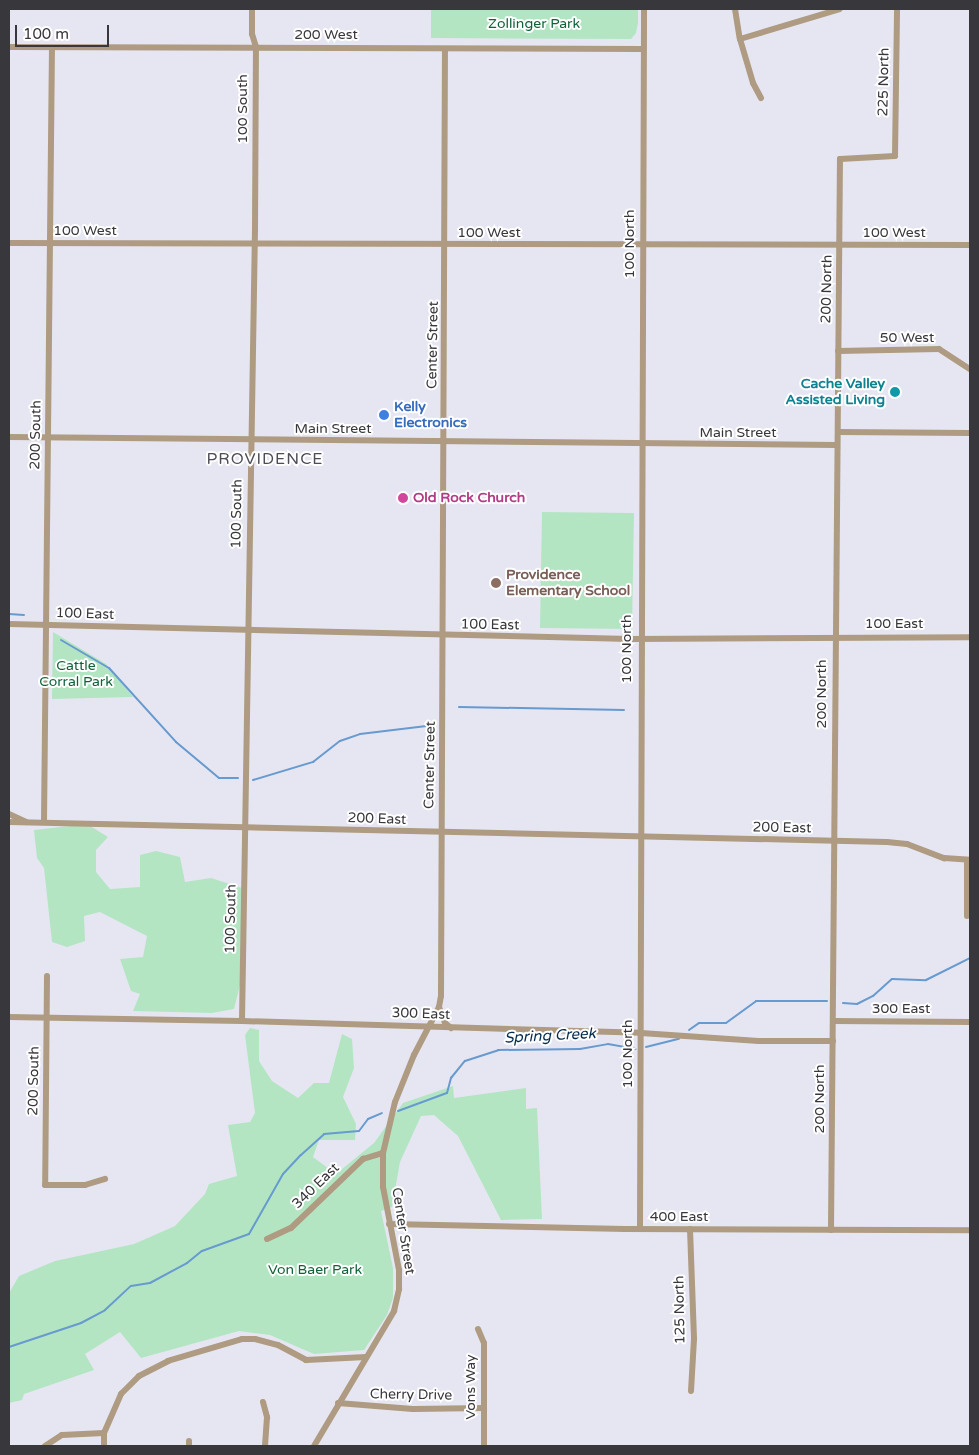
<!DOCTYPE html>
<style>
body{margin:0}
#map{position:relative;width:979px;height:1455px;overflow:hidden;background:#e6e6f2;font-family:"Varela Round",sans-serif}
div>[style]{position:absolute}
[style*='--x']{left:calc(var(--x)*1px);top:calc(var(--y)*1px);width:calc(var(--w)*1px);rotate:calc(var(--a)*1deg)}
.green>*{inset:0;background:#b3e5c3}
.stream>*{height:2px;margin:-1px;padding:0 1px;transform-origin:1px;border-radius:1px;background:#679acf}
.minor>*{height:6px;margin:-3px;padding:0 3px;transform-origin:3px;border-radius:3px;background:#ae9b81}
.dots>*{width:14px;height:14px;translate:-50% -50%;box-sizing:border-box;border:2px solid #fff;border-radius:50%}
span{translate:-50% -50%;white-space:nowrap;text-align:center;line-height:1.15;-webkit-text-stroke:4px #fff;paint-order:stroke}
.park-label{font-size:14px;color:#0f6238}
.street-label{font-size:14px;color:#37373c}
.culture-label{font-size:14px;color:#0d838f;font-weight:700}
.right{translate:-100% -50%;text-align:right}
.shop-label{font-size:14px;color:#366cbe;font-weight:700}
.left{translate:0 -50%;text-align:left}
.hotel-label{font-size:14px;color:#b23c85;font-weight:700}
.education-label{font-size:14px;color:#785e54;font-weight:700}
.water-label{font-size:15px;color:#042b4d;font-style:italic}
.quarter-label{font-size:16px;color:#4d4d57;letter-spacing:1px}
.frame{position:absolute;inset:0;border:10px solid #37373c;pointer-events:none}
.scale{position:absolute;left:15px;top:25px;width:94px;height:22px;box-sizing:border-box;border:2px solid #37373c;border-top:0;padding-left:6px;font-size:15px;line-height:18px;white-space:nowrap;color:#37373c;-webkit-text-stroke:4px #fff;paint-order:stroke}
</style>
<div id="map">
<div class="green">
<i style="clip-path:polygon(431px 9px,638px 9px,638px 23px,636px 33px,631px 39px,431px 38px)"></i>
<i style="clip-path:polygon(542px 512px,634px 513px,632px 629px,540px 628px)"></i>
<i style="clip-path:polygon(53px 632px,106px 664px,133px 697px,52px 699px)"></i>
<i style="clip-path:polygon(87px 824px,108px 837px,96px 850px,96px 872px,110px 889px,140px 887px,140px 855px,156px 851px,180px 857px,185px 882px,211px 878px,242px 888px,241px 981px,234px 1009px,212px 1013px,133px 1011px,140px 994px,131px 991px,120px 959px,143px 957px,147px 936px,100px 912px,84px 916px,85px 941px,67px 947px,52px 942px,44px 868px,37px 858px,34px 830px)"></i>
<i style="clip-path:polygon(250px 1028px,259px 1030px,259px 1061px,272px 1081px,298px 1098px,314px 1083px,329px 1083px,342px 1034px,352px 1039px,354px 1068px,343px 1097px,356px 1124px,355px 1140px,319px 1140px,313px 1157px,336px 1174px,374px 1143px,403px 1103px,453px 1086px,454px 1098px,526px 1088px,526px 1109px,537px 1108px,542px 1219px,501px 1220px,458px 1136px,434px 1115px,421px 1116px,400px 1162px,392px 1207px,381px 1211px,393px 1268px,393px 1298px,387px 1315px,364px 1350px,314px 1354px,270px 1335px,239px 1331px,141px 1358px,120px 1332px,85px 1354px,94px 1370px,24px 1394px,22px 1400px,9px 1403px,9px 1293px,19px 1276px,55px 1261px,134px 1244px,175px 1226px,205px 1194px,209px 1184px,237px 1176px,228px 1125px,250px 1122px,255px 1113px,245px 1035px)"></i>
</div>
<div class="stream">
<i style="--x:9;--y:614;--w:15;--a:4"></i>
<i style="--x:61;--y:640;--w:56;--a:30.3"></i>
<i style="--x:109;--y:668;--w:100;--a:47.8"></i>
<i style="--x:176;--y:742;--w:56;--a:39.9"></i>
<i style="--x:219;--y:778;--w:19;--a:0"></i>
<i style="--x:459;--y:707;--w:165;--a:1"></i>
<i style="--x:253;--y:780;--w:63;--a:-16.7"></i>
<i style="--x:313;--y:762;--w:34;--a:-38"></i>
<i style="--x:340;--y:741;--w:21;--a:-19"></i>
<i style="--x:360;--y:734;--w:67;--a:-6.8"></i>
<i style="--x:843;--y:1003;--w:14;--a:4"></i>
<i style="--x:857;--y:1004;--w:18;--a:-27"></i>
<i style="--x:873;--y:996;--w:25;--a:-42"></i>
<i style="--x:892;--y:979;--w:34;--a:2"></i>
<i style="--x:926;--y:980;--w:49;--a:-26.6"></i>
<i style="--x:689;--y:1030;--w:12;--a:-35"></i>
<i style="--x:699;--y:1023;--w:27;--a:0"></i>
<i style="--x:726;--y:1023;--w:37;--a:-36"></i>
<i style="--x:756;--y:1001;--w:71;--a:0"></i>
<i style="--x:646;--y:1047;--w:34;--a:-14"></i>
<i style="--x:398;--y:1111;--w:52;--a:-20.2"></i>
<i style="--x:447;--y:1093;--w:16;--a:-75"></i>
<i style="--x:451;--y:1078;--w:22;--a:-51"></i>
<i style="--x:465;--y:1061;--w:35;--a:-18"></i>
<i style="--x:498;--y:1050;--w:82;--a:-0.7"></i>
<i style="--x:580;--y:1049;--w:28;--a:-10"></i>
<i style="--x:608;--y:1044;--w:28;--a:10"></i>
<i style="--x:9;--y:1347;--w:76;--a:-18.4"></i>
<i style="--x:81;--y:1323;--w:27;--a:-28"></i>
<i style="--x:105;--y:1310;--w:35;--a:-43"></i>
<i style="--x:131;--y:1286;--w:19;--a:-9"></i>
<i style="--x:150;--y:1283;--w:42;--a:-28.4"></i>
<i style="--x:187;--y:1263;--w:19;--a:-39"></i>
<i style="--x:202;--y:1251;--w:50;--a:-19.9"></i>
<i style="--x:249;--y:1234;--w:69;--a:-60.5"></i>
<i style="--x:283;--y:1174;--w:26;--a:-47"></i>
<i style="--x:301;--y:1155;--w:31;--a:-42"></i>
<i style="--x:324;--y:1134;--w:35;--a:-5"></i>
<i style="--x:359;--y:1131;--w:15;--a:-53"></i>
<i style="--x:368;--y:1119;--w:15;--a:-23"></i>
</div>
<div class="minor">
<i style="--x:735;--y:9;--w:30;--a:81"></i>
<i style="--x:740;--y:39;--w:46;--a:73.5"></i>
<i style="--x:753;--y:83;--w:17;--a:62"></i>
<i style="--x:740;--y:39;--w:104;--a:-16.7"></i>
<i style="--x:9;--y:47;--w:634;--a:0.18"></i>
<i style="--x:9;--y:243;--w:961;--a:0.12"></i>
<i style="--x:838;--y:351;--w:101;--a:-1.1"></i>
<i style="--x:939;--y:349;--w:37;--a:33"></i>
<i style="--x:838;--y:432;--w:132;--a:0.4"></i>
<i style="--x:9;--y:437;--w:828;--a:0.55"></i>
<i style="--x:9;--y:624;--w:621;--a:1.38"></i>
<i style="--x:630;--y:639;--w:340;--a:-0.3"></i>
<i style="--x:9;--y:814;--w:19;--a:25"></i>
<i style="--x:9;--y:822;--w:878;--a:1.3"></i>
<i style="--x:887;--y:842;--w:20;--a:6"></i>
<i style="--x:907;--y:844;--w:40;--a:21"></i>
<i style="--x:944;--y:858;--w:26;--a:4"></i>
<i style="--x:44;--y:822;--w:774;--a:-89.41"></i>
<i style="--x:967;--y:860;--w:56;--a:90"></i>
<i style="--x:47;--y:976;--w:209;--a:90.5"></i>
<i style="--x:45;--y:1185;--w:40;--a:0"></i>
<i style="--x:85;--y:1185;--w:21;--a:-17"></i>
<i style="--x:439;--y:1007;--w:17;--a:69"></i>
<i style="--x:445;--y:1023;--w:8;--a:40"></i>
<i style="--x:9;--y:1017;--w:233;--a:1"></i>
<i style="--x:242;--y:1021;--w:399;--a:1.7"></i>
<i style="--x:641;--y:1033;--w:118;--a:3.9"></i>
<i style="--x:759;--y:1041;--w:74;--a:0"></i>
<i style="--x:242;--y:1021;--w:791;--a:-89.06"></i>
<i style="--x:255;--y:230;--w:183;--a:-89.7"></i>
<i style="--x:256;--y:47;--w:14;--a:-107"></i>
<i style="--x:252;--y:34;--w:25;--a:-90"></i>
<i style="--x:833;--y:1021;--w:137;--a:0.4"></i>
<i style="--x:389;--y:1224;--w:236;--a:1.2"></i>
<i style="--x:625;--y:1229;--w:345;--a:0.2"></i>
<i style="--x:640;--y:1229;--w:1220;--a:-89.81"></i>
<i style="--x:690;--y:1229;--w:110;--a:87.9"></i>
<i style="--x:694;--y:1339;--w:52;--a:93.3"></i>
<i style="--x:831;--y:1230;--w:1071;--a:-89.52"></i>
<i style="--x:840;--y:159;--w:55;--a:-3.1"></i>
<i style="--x:895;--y:156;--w:147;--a:-89.2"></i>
<i style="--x:267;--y:1239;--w:26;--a:-25"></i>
<i style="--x:291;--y:1228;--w:100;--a:-43.8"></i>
<i style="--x:363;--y:1159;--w:21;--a:-17"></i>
<i style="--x:478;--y:1329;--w:15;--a:67"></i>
<i style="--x:484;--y:1343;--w:103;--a:90"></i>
<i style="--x:263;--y:1402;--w:16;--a:75"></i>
<i style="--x:267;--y:1417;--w:29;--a:94"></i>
<i style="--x:338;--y:1403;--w:75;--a:4.6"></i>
<i style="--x:413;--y:1409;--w:71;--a:-0.8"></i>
<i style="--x:189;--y:1441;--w:5;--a:90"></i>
<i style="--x:45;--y:1446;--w:20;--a:-33"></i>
<i style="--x:62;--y:1435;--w:42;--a:-2.7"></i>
<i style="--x:104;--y:1446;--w:13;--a:-90"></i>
<i style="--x:104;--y:1433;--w:43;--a:-66.4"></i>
<i style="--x:121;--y:1394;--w:25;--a:-45"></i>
<i style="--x:139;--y:1376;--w:33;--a:-27"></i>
<i style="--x:168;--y:1361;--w:77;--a:-16.6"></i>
<i style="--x:242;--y:1339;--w:13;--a:0"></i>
<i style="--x:255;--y:1339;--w:24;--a:15"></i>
<i style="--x:278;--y:1345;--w:32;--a:28"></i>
<i style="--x:306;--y:1360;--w:60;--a:-2.9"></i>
<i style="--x:314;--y:1446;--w:157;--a:-59.3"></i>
<i style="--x:394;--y:1311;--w:23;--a:-77"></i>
<i style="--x:399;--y:1289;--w:19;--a:-90"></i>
<i style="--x:399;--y:1270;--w:85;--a:-100.9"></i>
<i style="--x:383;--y:1187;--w:34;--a:-90"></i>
<i style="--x:383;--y:1153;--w:52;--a:-76.8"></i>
<i style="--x:395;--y:1102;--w:51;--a:-68"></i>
<i style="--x:414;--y:1055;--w:54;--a:-62.5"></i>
<i style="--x:439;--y:1007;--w:11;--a:-80"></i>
<i style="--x:441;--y:996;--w:947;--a:-89.76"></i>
</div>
<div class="dots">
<i style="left:895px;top:392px;background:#0f9aa8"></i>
<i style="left:384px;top:415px;background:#3f7fe0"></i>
<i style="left:403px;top:498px;background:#d1479c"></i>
<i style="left:496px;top:583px;background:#8d6e63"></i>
</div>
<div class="park-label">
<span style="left:534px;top:24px">Zollinger Park</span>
<span style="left:76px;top:674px">Cattle<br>Corral Park</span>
<span style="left:315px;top:1270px">Von Baer Park</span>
</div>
<div class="street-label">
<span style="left:326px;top:35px">200 West</span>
<span style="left:884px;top:82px;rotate:-89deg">225 North</span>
<span style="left:243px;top:109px;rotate:-90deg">100 South</span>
<span style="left:85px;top:231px">100 West</span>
<span style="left:489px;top:233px">100 West</span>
<span style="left:894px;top:233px">100 West</span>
<span style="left:630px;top:244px;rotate:-90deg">100 North</span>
<span style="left:827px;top:289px;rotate:-89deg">200 North</span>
<span style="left:907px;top:338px">50 West</span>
<span style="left:433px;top:345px;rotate:-89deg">Center Street</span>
<span style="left:333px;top:429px">Main Street</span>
<span style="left:738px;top:433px">Main Street</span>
<span style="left:36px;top:435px;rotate:-89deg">200 South</span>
<span style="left:237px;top:514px;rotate:-89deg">100 South</span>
<span style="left:85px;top:614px;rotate:2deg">100 East</span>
<span style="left:894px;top:624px">100 East</span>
<span style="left:490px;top:625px;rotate:1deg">100 East</span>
<span style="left:627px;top:649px;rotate:-90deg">100 North</span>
<span style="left:822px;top:694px;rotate:-90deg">200 North</span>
<span style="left:430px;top:765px;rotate:-89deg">Center Street</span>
<span style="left:377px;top:819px;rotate:2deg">200 East</span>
<span style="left:782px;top:828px;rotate:1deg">200 East</span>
<span style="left:231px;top:919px;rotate:-89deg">100 South</span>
<span style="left:901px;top:1009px">300 East</span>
<span style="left:421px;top:1014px;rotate:2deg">300 East</span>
<span style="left:628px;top:1054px;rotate:-90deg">100 North</span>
<span style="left:34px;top:1081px;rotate:-89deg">200 South</span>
<span style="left:820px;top:1099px;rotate:-90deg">200 North</span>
<span style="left:316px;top:1186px;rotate:-44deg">340 East</span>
<span style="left:679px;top:1217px">400 East</span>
<span style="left:403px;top:1231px;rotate:81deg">Center Street</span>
<span style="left:680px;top:1310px;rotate:-91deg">125 North</span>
<span style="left:471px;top:1387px;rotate:-90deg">Vons Way</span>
<span style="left:411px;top:1395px;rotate:1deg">Cherry Drive</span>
</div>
<div class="culture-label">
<span class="right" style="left:885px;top:392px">Cache Valley<br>Assisted Living</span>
</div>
<div class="shop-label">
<span class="left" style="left:394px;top:415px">Kelly<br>Electronics</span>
</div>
<div class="hotel-label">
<span class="left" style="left:413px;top:498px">Old Rock Church</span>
</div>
<div class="education-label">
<span class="left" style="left:506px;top:583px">Providence<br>Elementary School</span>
</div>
<div class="water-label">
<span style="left:550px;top:1036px;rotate:-3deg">Spring Creek</span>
</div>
<div class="quarter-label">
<span style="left:265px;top:459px">PROVIDENCE</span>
</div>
<div class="frame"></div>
<div class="scale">100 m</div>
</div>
